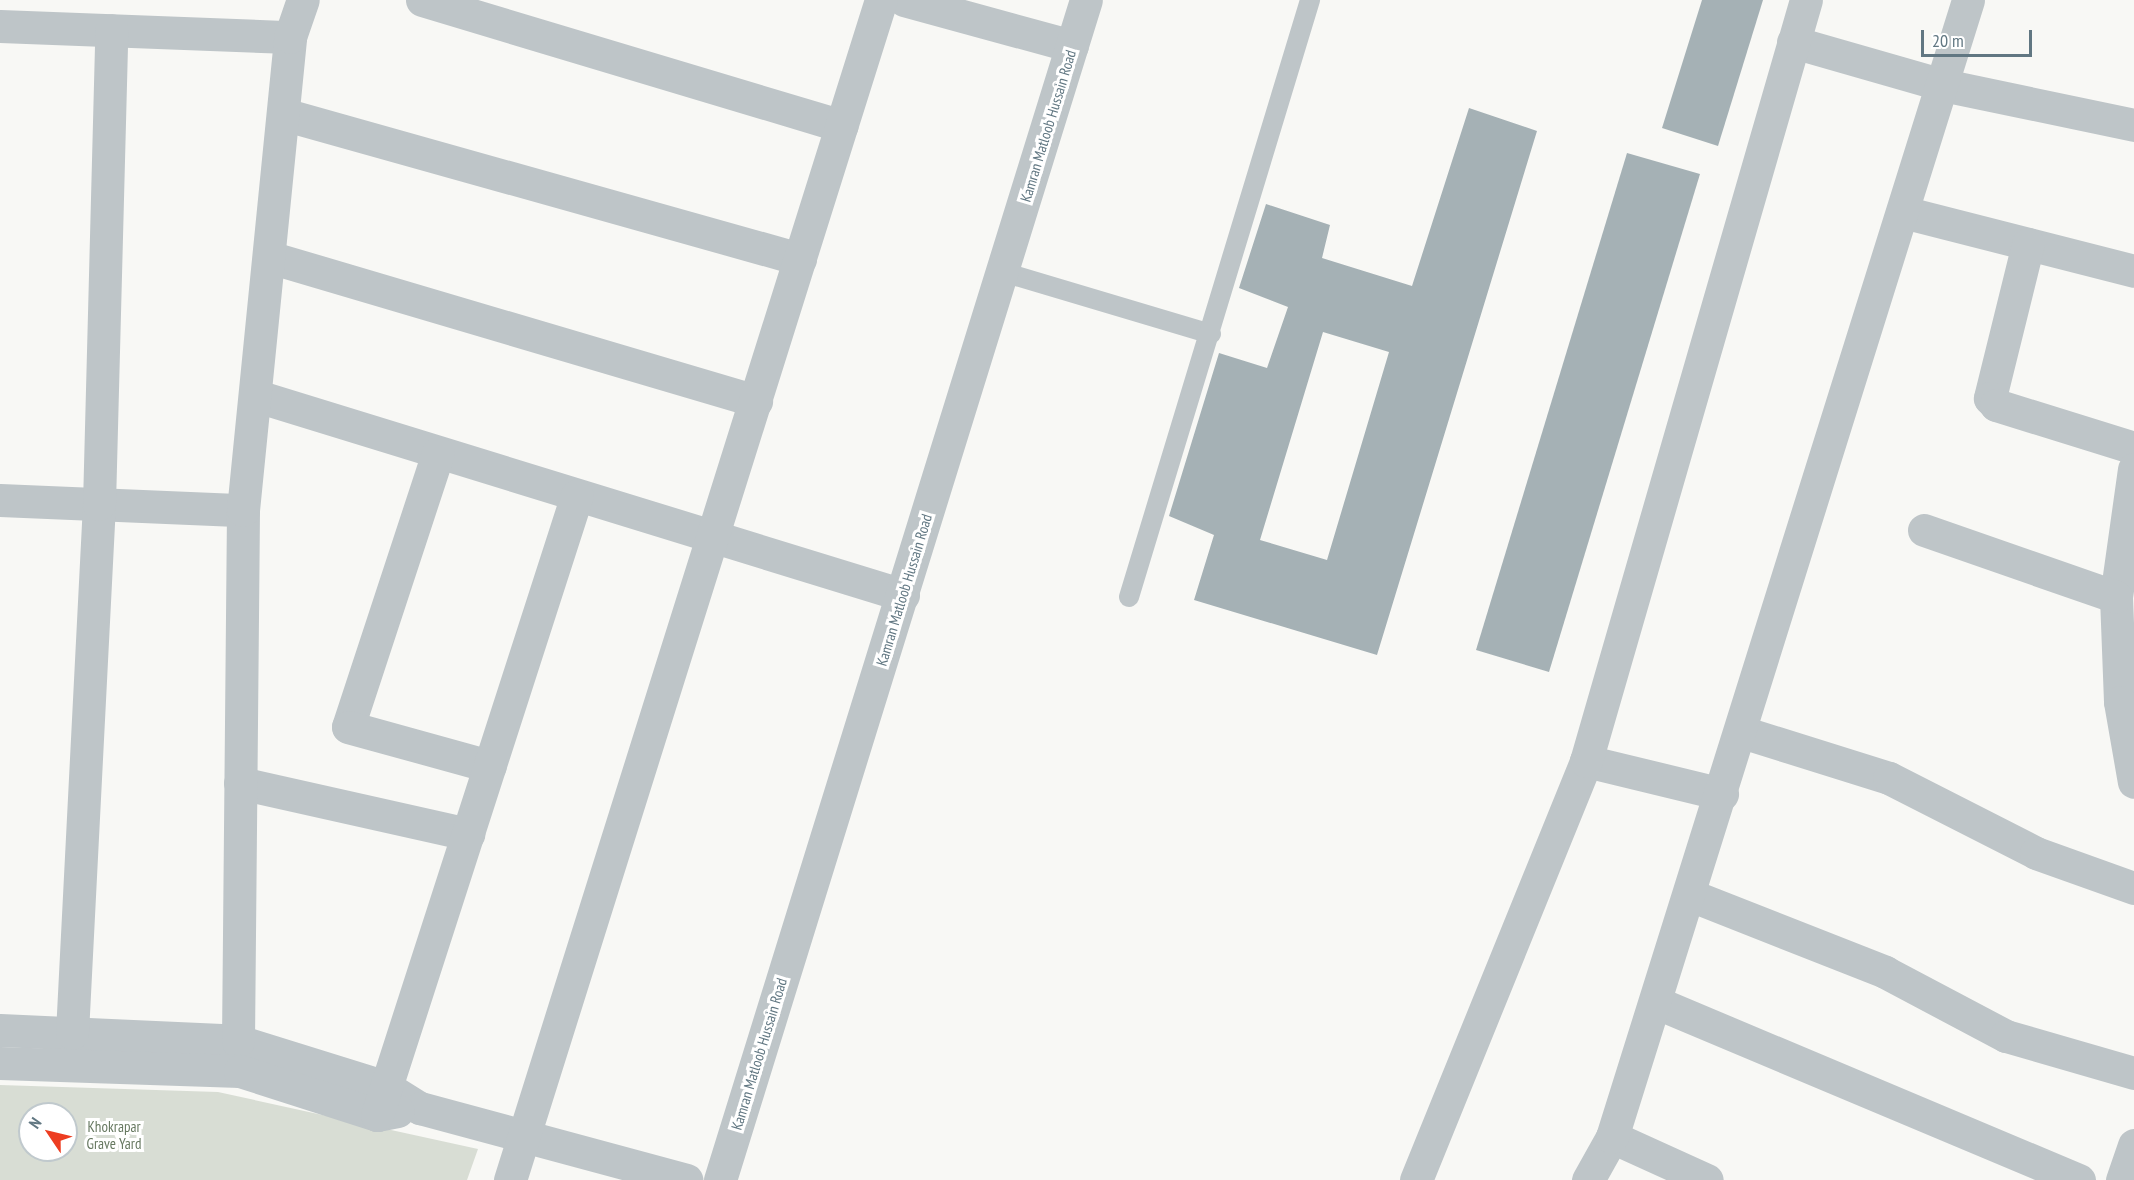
<!DOCTYPE html>
<style>
body{margin:0}
#map{position:relative;width:2134px;height:1180px;overflow:hidden;background:#f8f8f5;font-family:"PT Sans Narrow",sans-serif}
div>[style]{position:absolute}
[style*='--x']{left:calc(var(--x)*1px);top:calc(var(--y)*1px);width:calc(var(--w)*1px);rotate:calc(var(--a)*1deg)}
.green>*{inset:0;background:#d8ddd4}
.building>*{inset:0;background:#a5b1b5}
.service>*{height:20px;margin:-10px;padding:0 10px;transform-origin:10px;border-radius:10px;background:#bec5c8}
.minor>*{height:33px;margin:-16.5px;padding:0 16.5px;transform-origin:16.5px;border-radius:16.5px;background:#bec5c8}
span{translate:-50% -50%;white-space:nowrap;text-align:center;line-height:1.15;-webkit-text-stroke:6px #fff;paint-order:stroke}
.street-label{font-size:15px;color:#617782}
.park-label{font-size:15px;color:#677961}
.north{position:absolute;left:18px;top:1102px;width:60px;height:60px;box-sizing:border-box;background:#fff;border:2px solid #c0c9cd;border-radius:50%;rotate:305deg;font-size:16px;font-weight:700;line-height:24px;text-align:center;color:#617782}
.north::after{content:'';display:block;margin:auto;width:21px;height:27px;background:#ed3d21;clip-path:polygon(50% 0,100% 100%,50% 72%,0 100%)}
.scale{position:absolute;left:1921px;top:30px;width:111px;height:27px;box-sizing:border-box;border:3px solid #617782;border-top:0;padding-left:8px;font-size:18px;line-height:21px;white-space:nowrap;color:#617782;-webkit-text-stroke:4px #fff;paint-order:stroke}
</style>
<div id="map">
<div class="green">
<i style="clip-path:polygon(evenodd,0 1085px,218px 1092px,478px 1149px,467px 1180px,0 1180px,0 1085px,30px 1114px,66px 1114px,66px 1150px,30px 1150px,30px 1114px)"></i>
</div>
<div class="building">
<i style="clip-path:polygon(1702px 0,1763px 0,1718px 146px,1662px 128px)"></i>
<i style="clip-path:polygon(evenodd,1469px 108px,1537px 131px,1377px 655px,1194px 600px,1214px 535px,1169px 516px,1219px 353px,1267px 368px,1288px 307px,1239px 288px,1266px 204px,1330px 225px,1322px 258px,1412px 286px,1469px 108px,1323px 332px,1389px 352px,1327px 560px,1260px 540px,1323px 332px)"></i>
<i style="clip-path:polygon(1627px 153px,1700px 174px,1549px 672px,1476px 650px)"></i>
</div>
<div class="service">
<i style="--x:1003;--y:272;--w:217;--a:16.6"></i>
<i style="--x:1129;--y:597;--w:624;--a:-73.13"></i>
</div>
<div class="minor">
<i style="--x:422;--y:0;--w:438;--a:16.7"></i>
<i style="--x:904;--y:0;--w:174;--a:15.3"></i>
<i style="--x:0;--y:26;--w:290;--a:2.2"></i>
<i style="--x:1793;--y:42;--w:156;--a:16"></i>
<i style="--x:1943;--y:85;--w:195;--a:11.8"></i>
<i style="--x:283;--y:114;--w:537;--a:15.67"></i>
<i style="--x:1903;--y:212;--w:238;--a:14.3"></i>
<i style="--x:2028;--y:244;--w:159;--a:103.9"></i>
<i style="--x:1990;--y:398;--w:9;--a:49"></i>
<i style="--x:1996;--y:405;--w:145;--a:17.3"></i>
<i style="--x:269;--y:257;--w:508;--a:16.47"></i>
<i style="--x:257;--y:396;--w:676;--a:17.12"></i>
<i style="--x:438;--y:453;--w:288;--a:108.2"></i>
<i style="--x:348;--y:727;--w:147;--a:15.4"></i>
<i style="--x:2134;--y:469;--w:129;--a:98"></i>
<i style="--x:2116;--y:597;--w:105;--a:87.8"></i>
<i style="--x:2120;--y:702;--w:81;--a:80.1"></i>
<i style="--x:0;--y:500;--w:243;--a:2.4"></i>
<i style="--x:1924;--y:530;--w:203;--a:19.2"></i>
<i style="--x:1742;--y:732;--w:154;--a:17.4"></i>
<i style="--x:1889;--y:778;--w:165;--a:27"></i>
<i style="--x:2036;--y:853;--w:104;--a:19.7"></i>
<i style="--x:1586;--y:761;--w:140;--a:13.6"></i>
<i style="--x:240;--y:783;--w:234;--a:12.6"></i>
<i style="--x:1690;--y:895;--w:210;--a:21.5"></i>
<i style="--x:1885;--y:972;--w:137;--a:27.9"></i>
<i style="--x:2006;--y:1036;--w:133;--a:16.1"></i>
<i style="--x:1655;--y:1002;--w:460;--a:22.8"></i>
<i style="--x:0;--y:1030;--w:238;--a:2.6"></i>
<i style="--x:238;--y:1041;--w:155;--a:17.3"></i>
<i style="--x:386;--y:1087;--w:40;--a:32"></i>
<i style="--x:420;--y:1108;--w:276;--a:15.1"></i>
<i style="--x:72;--y:1033;--w:530;--a:-87.08"></i>
<i style="--x:99;--y:504;--w:474;--a:-88.5"></i>
<i style="--x:238;--y:1041;--w:531;--a:-89.46"></i>
<i style="--x:243;--y:510;--w:475;--a:-84.3"></i>
<i style="--x:290;--y:37;--w:39;--a:-71"></i>
<i style="--x:0;--y:1063;--w:240;--a:1.9"></i>
<i style="--x:240;--y:1071;--w:144;--a:17.8"></i>
<i style="--x:377;--y:1115;--w:21;--a:-11"></i>
<i style="--x:377;--y:1115;--w:651;--a:-72.12"></i>
<i style="--x:1612;--y:1137;--w:104;--a:24.4"></i>
<i style="--x:510;--y:1180;--w:1237;--a:-72.55"></i>
<i style="--x:720;--y:1180;--w:1235;--a:-72.77"></i>
<i style="--x:1416;--y:1180;--w:452;--a:-67.9"></i>
<i style="--x:1586;--y:761;--w:792;--a:-73.88"></i>
<i style="--x:1588;--y:1180;--w:49;--a:-60.8"></i>
<i style="--x:1612;--y:1137;--w:1191;--a:-72.61"></i>
<i style="--x:2122;--y:1180;--w:37;--a:-71"></i>
</div>
<div class="street-label">
<span style="left:1048px;top:126px;rotate:-73deg">Kamran Matloob Hussain Road</span>
<span style="left:904px;top:590px;rotate:-73deg">Kamran Matloob Hussain Road</span>
<span style="left:759px;top:1054px;rotate:-73deg">Kamran Matloob Hussain Road</span>
</div>
<div class="park-label">
<span style="left:114px;top:1135px">Khokrapar<br>Grave Yard</span>
</div>
<div class="north">N</div>
<div class="scale">20 m</div>
</div>
